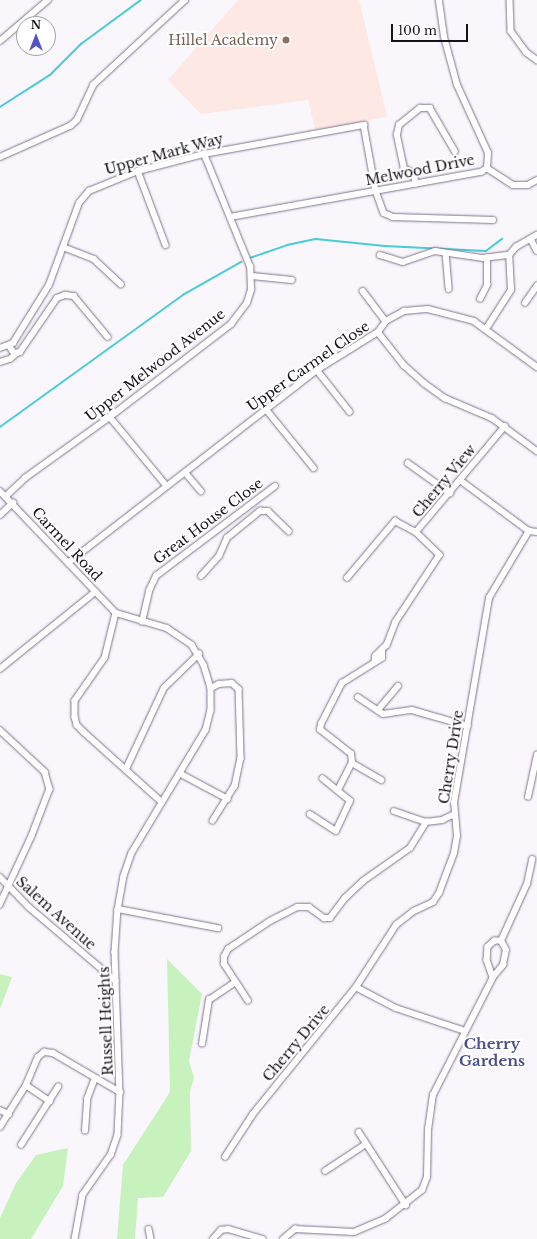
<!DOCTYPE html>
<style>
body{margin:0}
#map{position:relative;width:537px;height:1239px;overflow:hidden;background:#f9f6fc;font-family:"Libre Baskerville",serif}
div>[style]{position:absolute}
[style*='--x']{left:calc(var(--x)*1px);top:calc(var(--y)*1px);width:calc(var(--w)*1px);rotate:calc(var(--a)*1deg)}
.education>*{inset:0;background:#fde8e3}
.green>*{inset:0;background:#c8f2bd}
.stream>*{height:1.5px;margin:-0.75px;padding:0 0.75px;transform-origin:0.75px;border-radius:0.75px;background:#4acbd6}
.roads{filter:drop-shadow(0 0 1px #80738e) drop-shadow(0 0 1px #80738e)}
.minor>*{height:5.5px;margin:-2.75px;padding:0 2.75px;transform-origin:2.75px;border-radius:2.75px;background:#fff}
.dots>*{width:11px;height:11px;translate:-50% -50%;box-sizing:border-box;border:2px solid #fff;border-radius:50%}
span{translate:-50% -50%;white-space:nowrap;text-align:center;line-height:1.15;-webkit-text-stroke:4px #fff;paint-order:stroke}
.education-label{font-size:14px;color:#785e54}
.right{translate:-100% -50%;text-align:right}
.street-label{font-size:14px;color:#17131d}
.neighbourhood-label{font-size:15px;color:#4a4f8d;font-weight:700}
.north{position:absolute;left:16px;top:16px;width:40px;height:40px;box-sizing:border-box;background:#fff;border:1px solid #a2a1a5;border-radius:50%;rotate:0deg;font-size:11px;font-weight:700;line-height:16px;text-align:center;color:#17131d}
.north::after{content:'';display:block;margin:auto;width:14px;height:18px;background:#5352c9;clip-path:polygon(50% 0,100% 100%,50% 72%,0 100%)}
.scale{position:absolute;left:391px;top:24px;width:77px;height:18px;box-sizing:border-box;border:2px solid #17131d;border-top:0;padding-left:5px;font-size:12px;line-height:14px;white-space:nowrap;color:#17131d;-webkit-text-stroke:3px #fff;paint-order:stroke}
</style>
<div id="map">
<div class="education">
<i style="clip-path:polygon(238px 0,359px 0,387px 116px,316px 133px,308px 100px,201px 114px,168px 80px)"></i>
</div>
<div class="green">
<i style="clip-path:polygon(167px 959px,202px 994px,189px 1061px,194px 1078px,190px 1092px,191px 1151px,163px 1197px,138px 1198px,135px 1239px,117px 1239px,123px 1165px,170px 1092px)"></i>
<i style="clip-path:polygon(0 974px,12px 977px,0 1009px)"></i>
<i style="clip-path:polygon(68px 1148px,63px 1186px,31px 1239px,0 1239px,0 1218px,16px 1183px,36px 1155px)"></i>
</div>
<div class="stream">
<i style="--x:0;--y:107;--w:59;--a:-32.6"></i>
<i style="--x:50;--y:75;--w:44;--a:-45"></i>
<i style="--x:81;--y:44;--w:74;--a:-36.3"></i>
<i style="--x:250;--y:258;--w:39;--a:-19"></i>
<i style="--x:287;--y:245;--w:30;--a:-12"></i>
<i style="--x:316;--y:239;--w:69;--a:5.8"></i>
<i style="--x:385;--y:246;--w:101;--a:2.8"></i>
<i style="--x:486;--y:251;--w:20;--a:-37"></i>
<i style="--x:0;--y:427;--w:226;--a:-35.8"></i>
<i style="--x:183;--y:295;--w:67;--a:-29.6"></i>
</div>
<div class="roads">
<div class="minor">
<i style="--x:510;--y:0;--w:31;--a:88"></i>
<i style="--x:511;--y:31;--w:26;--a:54"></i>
<i style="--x:526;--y:52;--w:14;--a:36"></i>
<i style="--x:0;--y:41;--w:63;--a:-40.5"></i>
<i style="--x:0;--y:157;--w:77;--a:-23.9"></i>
<i style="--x:70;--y:126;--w:9;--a:-41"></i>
<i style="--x:77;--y:120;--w:38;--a:-65"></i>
<i style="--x:93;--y:85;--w:125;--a:-42.7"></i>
<i style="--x:487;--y:168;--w:31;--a:33"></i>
<i style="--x:513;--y:185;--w:15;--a:0"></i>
<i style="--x:528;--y:185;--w:10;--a:-29"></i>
<i style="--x:138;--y:171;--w:79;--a:69.3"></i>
<i style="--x:416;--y:184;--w:11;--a:-105"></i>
<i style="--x:413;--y:173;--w:10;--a:-156"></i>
<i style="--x:404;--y:169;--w:35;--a:-102"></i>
<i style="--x:397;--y:135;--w:10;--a:-79"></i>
<i style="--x:399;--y:125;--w:27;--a:-39"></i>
<i style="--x:420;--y:108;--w:10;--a:0"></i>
<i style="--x:430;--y:108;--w:50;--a:59.8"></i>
<i style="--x:230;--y:217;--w:255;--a:-10.2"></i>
<i style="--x:481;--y:172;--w:7;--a:-34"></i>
<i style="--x:487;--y:168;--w:15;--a:-86"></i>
<i style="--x:488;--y:153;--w:75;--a:-114.5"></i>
<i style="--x:457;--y:85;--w:50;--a:-105.2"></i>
<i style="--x:444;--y:37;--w:37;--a:-98"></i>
<i style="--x:531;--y:239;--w:13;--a:63"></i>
<i style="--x:63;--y:247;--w:33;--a:21"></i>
<i style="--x:94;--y:259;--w:37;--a:43"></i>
<i style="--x:446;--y:253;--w:36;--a:85"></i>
<i style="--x:380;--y:255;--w:24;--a:17"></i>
<i style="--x:403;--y:262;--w:34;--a:-19"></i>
<i style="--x:435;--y:251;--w:49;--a:8.3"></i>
<i style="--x:483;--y:258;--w:26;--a:-7"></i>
<i style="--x:252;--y:276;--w:40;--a:5.7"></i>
<i style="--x:363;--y:291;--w:38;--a:53"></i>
<i style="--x:480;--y:299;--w:16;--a:-63"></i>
<i style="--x:487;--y:285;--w:27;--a:-90"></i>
<i style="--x:525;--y:303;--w:21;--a:-55"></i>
<i style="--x:486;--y:329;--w:46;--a:-57.3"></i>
<i style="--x:511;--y:290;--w:35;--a:-93"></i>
<i style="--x:509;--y:255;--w:11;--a:-49"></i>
<i style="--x:516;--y:247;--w:24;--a:-30"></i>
<i style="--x:378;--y:332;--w:42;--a:51.8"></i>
<i style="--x:404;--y:365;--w:27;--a:42"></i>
<i style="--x:424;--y:383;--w:26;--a:36"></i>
<i style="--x:445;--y:398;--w:51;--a:23.1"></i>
<i style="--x:492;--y:418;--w:56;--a:36.3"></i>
<i style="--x:9;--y:345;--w:9;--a:58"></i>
<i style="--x:14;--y:353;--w:6;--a:-9"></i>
<i style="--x:20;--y:352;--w:65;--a:-55.6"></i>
<i style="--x:57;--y:298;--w:9;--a:-21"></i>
<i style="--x:65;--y:295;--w:9;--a:6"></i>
<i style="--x:74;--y:296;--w:53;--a:50.3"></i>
<i style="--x:0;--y:348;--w:14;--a:-21"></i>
<i style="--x:13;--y:343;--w:68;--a:-58.2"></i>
<i style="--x:49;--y:285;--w:87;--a:-69.9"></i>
<i style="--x:79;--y:203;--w:16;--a:-50"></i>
<i style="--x:89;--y:191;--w:53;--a:-22.2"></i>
<i style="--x:138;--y:171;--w:68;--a:-14.4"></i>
<i style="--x:204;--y:154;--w:163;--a:-10.3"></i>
<i style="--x:364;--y:125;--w:67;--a:79.7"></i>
<i style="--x:376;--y:191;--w:23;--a:70"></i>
<i style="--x:384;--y:213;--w:10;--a:24"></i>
<i style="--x:393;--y:217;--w:100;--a:1.7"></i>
<i style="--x:0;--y:362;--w:10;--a:-17"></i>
<i style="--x:10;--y:359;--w:8;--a:-40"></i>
<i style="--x:317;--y:370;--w:53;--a:51.8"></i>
<i style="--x:266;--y:409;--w:76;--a:50.9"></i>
<i style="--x:110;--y:417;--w:88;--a:50.5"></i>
<i style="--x:408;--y:463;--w:52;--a:35.5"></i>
<i style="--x:185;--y:472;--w:25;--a:50"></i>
<i style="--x:460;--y:480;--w:86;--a:36.5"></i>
<i style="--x:529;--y:531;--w:8;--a:7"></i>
<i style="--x:0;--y:491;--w:168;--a:46.4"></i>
<i style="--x:116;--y:613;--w:53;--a:16.4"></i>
<i style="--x:167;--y:628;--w:30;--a:34"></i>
<i style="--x:192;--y:645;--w:23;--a:59"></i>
<i style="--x:204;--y:665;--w:24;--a:73"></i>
<i style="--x:211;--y:688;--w:22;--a:90"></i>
<i style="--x:211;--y:710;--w:21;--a:104"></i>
<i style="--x:206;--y:730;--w:144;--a:121"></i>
<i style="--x:132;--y:853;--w:24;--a:109"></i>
<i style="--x:124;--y:876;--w:34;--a:100"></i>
<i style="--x:118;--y:909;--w:43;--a:94"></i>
<i style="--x:115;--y:952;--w:140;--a:88"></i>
<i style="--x:120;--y:1092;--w:43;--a:92.7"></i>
<i style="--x:118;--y:1135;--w:21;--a:109"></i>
<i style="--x:111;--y:1155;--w:49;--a:125"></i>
<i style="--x:83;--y:1195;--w:45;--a:100.3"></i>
<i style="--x:6;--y:496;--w:26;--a:-43"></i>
<i style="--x:25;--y:478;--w:105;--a:-35.7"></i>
<i style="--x:110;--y:417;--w:153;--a:-37.5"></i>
<i style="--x:231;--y:324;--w:26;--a:-53"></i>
<i style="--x:247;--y:303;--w:14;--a:-73"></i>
<i style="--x:251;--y:290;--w:23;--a:-92"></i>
<i style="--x:250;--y:267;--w:122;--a:-112.2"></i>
<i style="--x:0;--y:515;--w:18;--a:-43"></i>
<i style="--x:416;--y:532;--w:138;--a:-50"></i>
<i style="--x:68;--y:563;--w:315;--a:-37.8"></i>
<i style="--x:317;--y:370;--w:72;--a:-31.9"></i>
<i style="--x:378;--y:332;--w:14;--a:-54"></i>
<i style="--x:386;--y:321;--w:21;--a:-29"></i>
<i style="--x:404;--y:311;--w:24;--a:-5"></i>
<i style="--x:428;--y:309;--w:48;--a:14.6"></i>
<i style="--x:474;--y:321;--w:78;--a:36.1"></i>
<i style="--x:201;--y:576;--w:27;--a:-48"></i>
<i style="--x:219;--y:556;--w:20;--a:-66"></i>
<i style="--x:227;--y:538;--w:43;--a:-39.3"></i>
<i style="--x:260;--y:511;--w:8;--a:0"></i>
<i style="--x:268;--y:511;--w:29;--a:44"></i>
<i style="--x:347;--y:578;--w:75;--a:-49.9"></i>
<i style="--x:395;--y:521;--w:24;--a:28"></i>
<i style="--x:416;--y:532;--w:33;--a:44"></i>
<i style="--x:440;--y:555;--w:80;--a:123.3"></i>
<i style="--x:396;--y:622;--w:25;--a:111"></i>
<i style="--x:387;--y:645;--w:16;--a:135"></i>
<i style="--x:376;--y:656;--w:6;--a:99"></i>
<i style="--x:116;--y:613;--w:46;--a:103.7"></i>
<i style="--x:105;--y:658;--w:52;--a:124.9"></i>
<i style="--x:75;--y:701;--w:16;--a:90"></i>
<i style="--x:75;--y:717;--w:8;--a:76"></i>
<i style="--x:77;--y:725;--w:10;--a:45"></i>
<i style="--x:84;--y:732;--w:105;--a:41.9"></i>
<i style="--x:142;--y:622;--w:32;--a:-77"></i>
<i style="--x:149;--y:591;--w:17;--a:-65"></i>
<i style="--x:156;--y:576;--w:149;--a:-37.1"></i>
<i style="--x:0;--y:669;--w:122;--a:-39"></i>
<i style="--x:211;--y:688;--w:9;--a:-27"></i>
<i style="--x:219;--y:684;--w:13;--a:-4"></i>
<i style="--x:232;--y:683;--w:9;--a:41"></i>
<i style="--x:239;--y:689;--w:69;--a:88.3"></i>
<i style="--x:241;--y:758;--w:29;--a:102"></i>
<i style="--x:235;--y:786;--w:41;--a:122.2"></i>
<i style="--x:358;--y:697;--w:30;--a:34"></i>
<i style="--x:383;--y:714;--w:29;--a:-8"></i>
<i style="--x:412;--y:710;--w:58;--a:15.9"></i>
<i style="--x:378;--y:710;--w:31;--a:-50"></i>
<i style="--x:0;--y:730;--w:62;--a:43"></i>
<i style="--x:45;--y:772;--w:18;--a:74"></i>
<i style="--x:50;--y:789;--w:50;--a:111"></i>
<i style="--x:32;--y:836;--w:76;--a:114.9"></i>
<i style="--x:352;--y:763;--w:34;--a:30"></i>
<i style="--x:126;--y:769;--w:89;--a:-64.9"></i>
<i style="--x:164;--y:688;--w:49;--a:-44.2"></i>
<i style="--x:181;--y:774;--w:53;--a:28"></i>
<i style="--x:338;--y:790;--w:30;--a:-63"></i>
<i style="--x:352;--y:763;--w:9;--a:-96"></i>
<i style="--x:351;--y:754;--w:39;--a:-142"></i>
<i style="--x:320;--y:730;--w:6;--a:-81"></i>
<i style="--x:321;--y:724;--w:46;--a:-62.9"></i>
<i style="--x:342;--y:683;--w:47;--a:-32"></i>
<i style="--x:382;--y:658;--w:7;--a:-90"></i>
<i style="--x:528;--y:797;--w:43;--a:-77.9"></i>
<i style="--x:394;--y:811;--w:34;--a:19"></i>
<i style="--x:426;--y:822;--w:16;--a:-7"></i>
<i style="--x:442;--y:820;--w:14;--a:-25"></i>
<i style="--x:310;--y:814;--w:31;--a:33"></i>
<i style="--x:336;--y:831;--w:33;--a:-65"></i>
<i style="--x:350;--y:801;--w:35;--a:-141"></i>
<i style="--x:0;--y:877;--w:42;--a:46"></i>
<i style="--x:29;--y:907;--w:114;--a:40.4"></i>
<i style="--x:118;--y:909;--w:102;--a:10.8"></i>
<i style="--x:501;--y:941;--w:63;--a:-65.5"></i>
<i style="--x:527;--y:884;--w:25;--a:-78"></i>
<i style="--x:356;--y:987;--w:45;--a:27.7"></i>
<i style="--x:396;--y:1008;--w:73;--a:18.4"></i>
<i style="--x:248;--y:1001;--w:44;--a:-123"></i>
<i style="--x:224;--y:964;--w:7;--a:-90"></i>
<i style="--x:224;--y:957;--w:9;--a:-63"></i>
<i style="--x:228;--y:949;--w:50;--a:-33.7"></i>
<i style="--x:270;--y:921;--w:30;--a:-27"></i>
<i style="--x:297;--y:907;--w:12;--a:0"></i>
<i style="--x:309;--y:907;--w:19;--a:36"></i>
<i style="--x:324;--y:918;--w:6;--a:0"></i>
<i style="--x:330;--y:918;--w:25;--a:-53"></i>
<i style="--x:345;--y:898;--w:25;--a:-43"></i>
<i style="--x:363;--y:881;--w:57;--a:-35.1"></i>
<i style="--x:410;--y:848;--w:31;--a:-58"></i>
<i style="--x:202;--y:1044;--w:45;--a:-81"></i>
<i style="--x:209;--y:1000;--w:32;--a:-34"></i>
<i style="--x:26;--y:1085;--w:29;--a:34"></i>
<i style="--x:0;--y:1110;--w:10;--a:24"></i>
<i style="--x:0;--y:1127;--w:49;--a:-58.2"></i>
<i style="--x:26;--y:1085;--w:30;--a:-67"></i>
<i style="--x:38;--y:1057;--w:8;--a:-40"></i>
<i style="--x:44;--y:1052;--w:9;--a:6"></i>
<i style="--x:53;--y:1053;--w:78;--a:30.2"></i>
<i style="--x:85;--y:1131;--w:32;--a:-86"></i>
<i style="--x:87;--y:1099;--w:22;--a:-69"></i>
<i style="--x:359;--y:1132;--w:87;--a:57.2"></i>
<i style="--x:21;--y:1145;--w:69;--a:-57.5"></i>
<i style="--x:225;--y:1157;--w:51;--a:-56.9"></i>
<i style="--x:253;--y:1114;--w:164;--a:-51"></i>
<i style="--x:356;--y:987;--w:74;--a:-57.2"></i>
<i style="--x:396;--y:925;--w:23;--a:-38"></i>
<i style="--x:414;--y:911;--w:21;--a:-25"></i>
<i style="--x:433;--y:902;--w:11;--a:-56"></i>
<i style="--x:439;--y:893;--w:43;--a:-69.4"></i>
<i style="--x:454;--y:853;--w:17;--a:-80"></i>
<i style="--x:457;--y:836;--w:33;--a:-95"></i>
<i style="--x:454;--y:803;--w:208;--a:-80.3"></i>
<i style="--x:489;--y:598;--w:78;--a:-59.2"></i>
<i style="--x:325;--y:1171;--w:49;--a:-33.4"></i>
<i style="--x:149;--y:1229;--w:10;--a:79"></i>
<i style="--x:213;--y:1239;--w:12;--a:-48"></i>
<i style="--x:221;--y:1230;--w:7;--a:-8"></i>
<i style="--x:228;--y:1229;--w:36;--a:16"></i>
<i style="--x:283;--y:1239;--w:16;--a:-40"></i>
<i style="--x:295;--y:1229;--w:59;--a:2.9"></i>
<i style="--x:354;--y:1232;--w:34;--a:-23"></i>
<i style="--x:385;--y:1219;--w:47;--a:-38.1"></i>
<i style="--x:422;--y:1190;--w:14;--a:-69"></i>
<i style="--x:427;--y:1177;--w:47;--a:-88.8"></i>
<i style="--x:428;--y:1130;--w:35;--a:-82"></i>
<i style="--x:433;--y:1095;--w:132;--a:-63"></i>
<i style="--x:493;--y:977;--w:16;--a:-50"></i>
<i style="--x:503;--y:965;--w:15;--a:-79"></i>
<i style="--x:506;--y:950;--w:10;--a:-119"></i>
<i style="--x:501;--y:941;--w:6;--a:180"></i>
<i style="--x:495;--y:941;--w:9;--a:139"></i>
<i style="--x:488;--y:947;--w:13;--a:94"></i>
<i style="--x:487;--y:960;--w:18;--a:71"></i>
</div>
</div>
<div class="dots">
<i style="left:286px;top:40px;background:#8d6e63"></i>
</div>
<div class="education-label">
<span class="right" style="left:278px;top:40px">Hillel Academy</span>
</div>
<div class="street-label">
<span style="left:164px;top:154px;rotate:-15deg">Upper Mark Way</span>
<span style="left:420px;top:170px;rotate:-11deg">Melwood Drive</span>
<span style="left:155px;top:365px;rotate:-38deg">Upper Melwood Avenue</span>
<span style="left:308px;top:366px;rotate:-35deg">Upper Carmel Close</span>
<span style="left:444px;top:481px;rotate:-50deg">Cherry View</span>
<span style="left:208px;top:521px;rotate:-37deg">Great House Close</span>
<span style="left:67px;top:544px;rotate:47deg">Carmel Road</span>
<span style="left:451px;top:757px;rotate:-81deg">Cherry Drive</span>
<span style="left:56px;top:913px;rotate:42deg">Salem Avenue</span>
<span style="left:106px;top:1021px;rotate:-92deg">Russell Heights</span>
<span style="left:296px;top:1043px;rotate:-50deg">Cherry Drive</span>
</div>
<div class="neighbourhood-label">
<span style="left:492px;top:1052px">Cherry<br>Gardens</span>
</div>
<div class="north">N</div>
<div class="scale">100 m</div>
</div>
